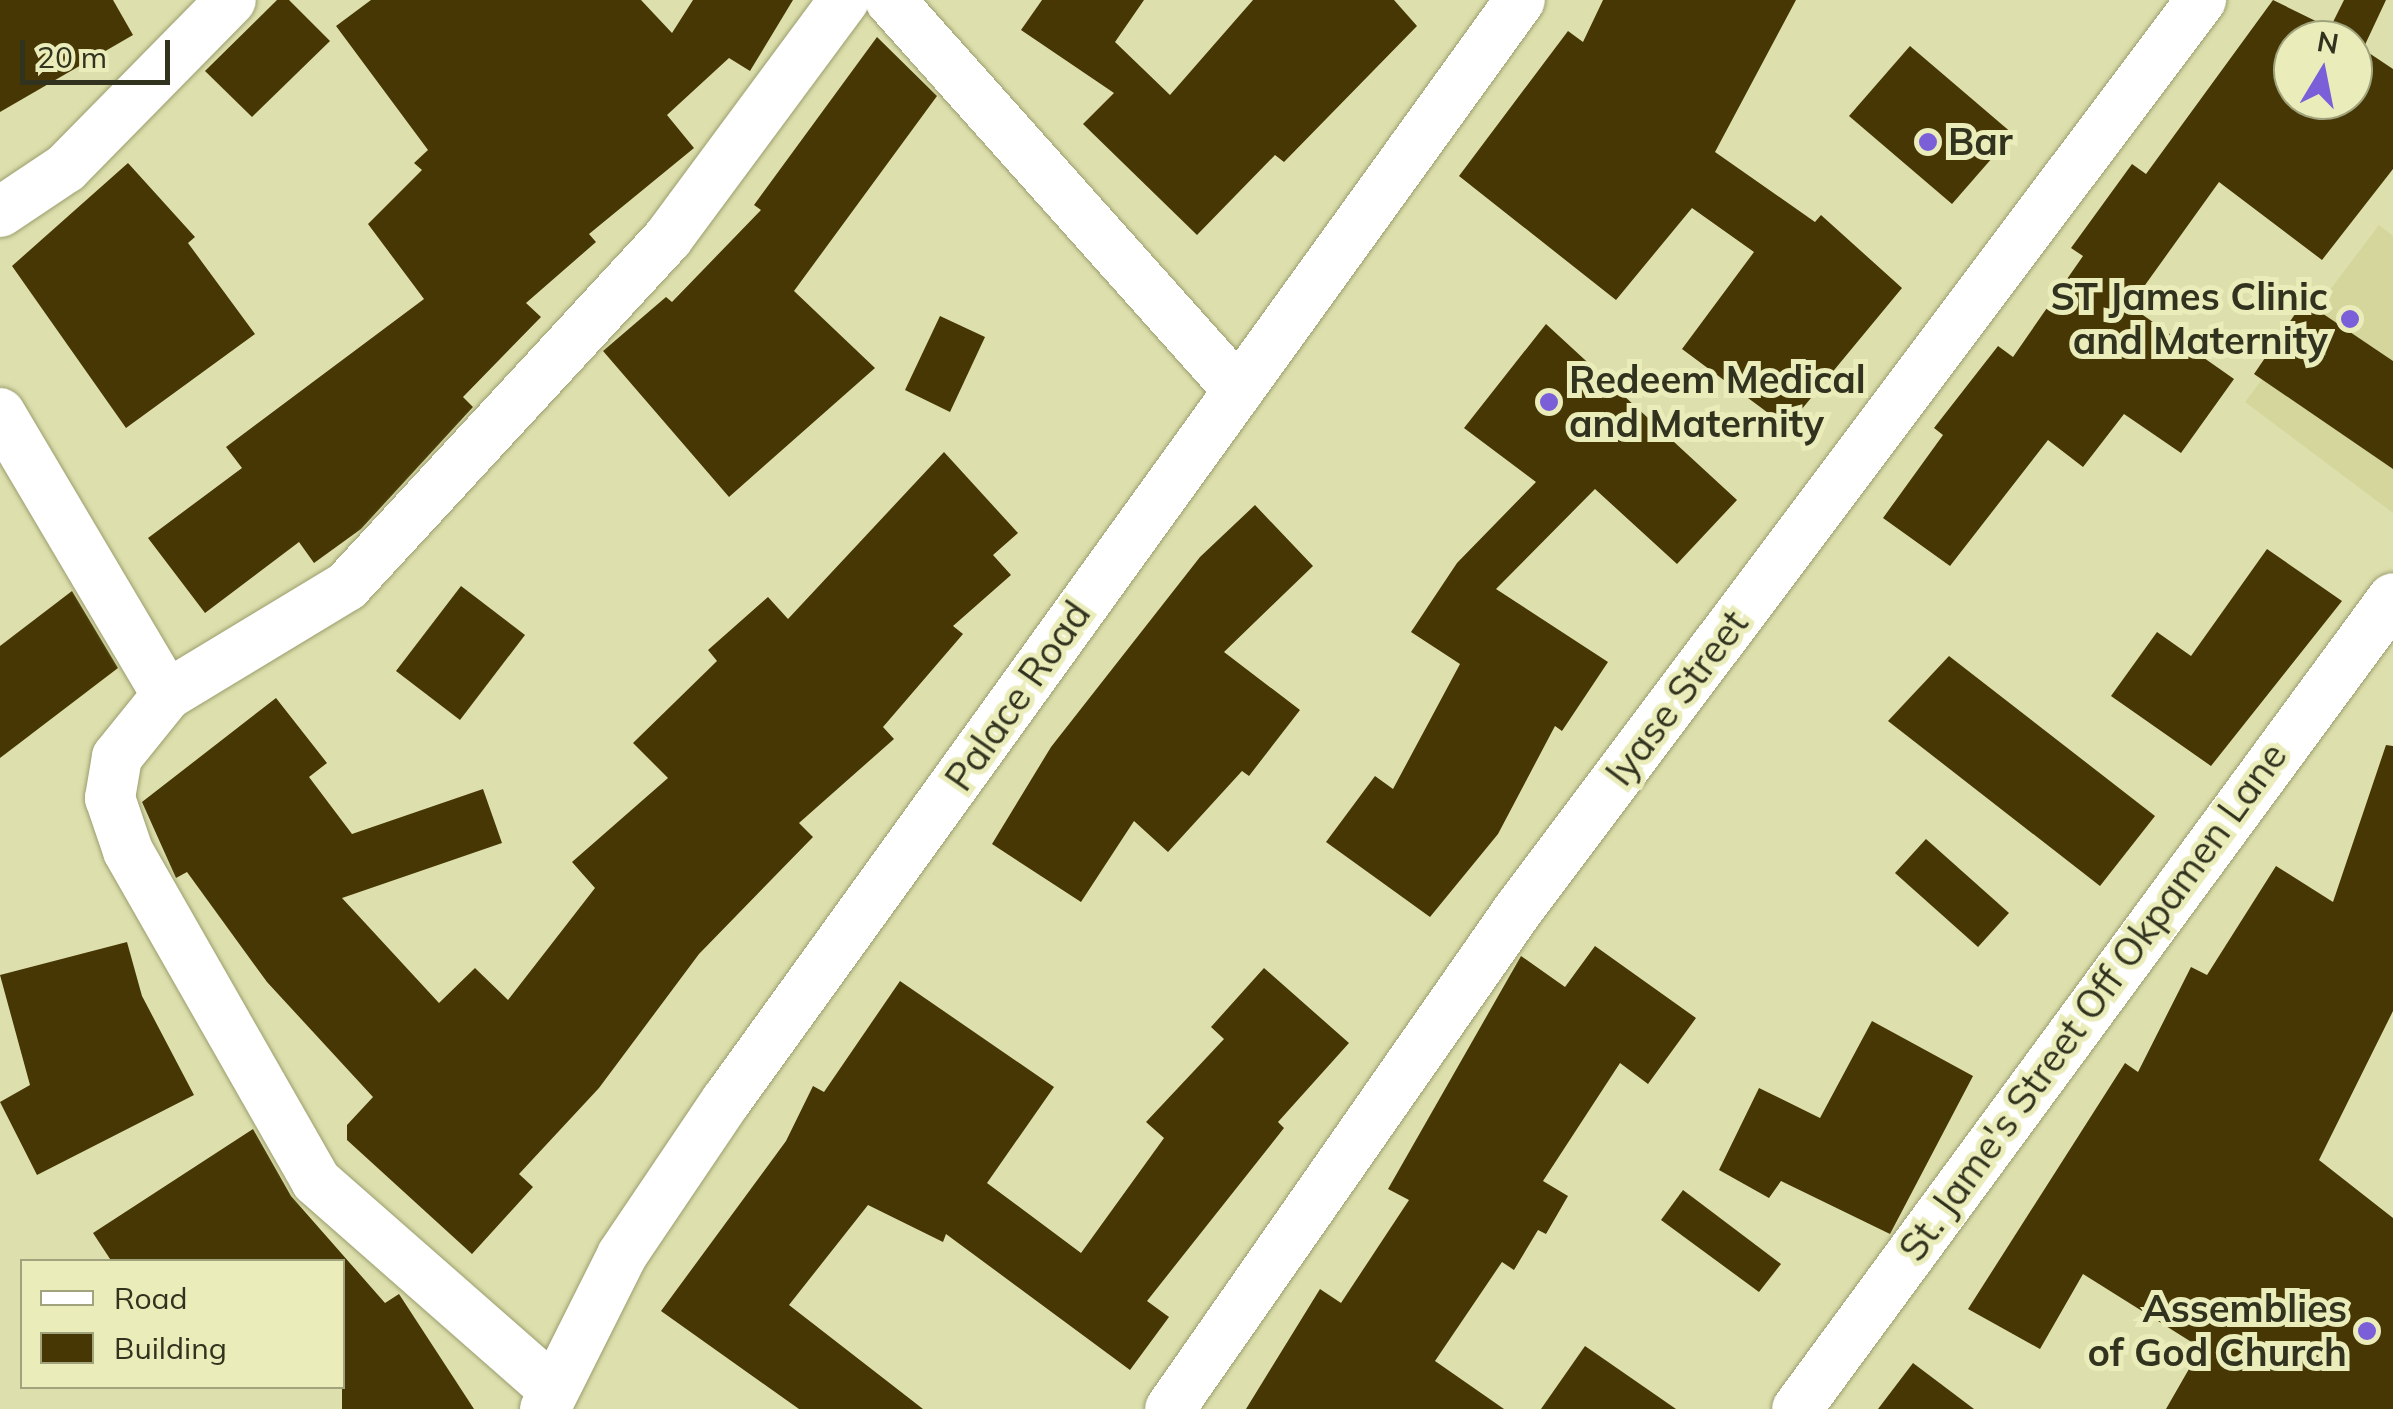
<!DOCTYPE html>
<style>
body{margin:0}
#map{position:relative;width:2393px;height:1409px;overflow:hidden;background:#dde0ad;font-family:Mulish,sans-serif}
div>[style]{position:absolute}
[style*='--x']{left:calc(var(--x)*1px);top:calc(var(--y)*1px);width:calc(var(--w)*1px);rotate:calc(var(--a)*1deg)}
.built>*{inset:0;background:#d4d69c}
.building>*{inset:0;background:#463705}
.roads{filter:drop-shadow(0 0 2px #9b9d6d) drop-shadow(0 0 2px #9b9d6d)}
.minor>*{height:50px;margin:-25px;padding:0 25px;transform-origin:25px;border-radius:25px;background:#fff}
.dots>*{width:28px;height:28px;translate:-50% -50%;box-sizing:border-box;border:5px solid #eaedba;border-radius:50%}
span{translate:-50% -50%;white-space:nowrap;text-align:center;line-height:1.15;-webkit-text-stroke:10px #eaedba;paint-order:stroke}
.poi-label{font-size:38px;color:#32331f;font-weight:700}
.left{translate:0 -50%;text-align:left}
.right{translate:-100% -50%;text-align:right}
.street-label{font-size:38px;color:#32331f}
.legend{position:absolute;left:20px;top:1259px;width:325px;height:130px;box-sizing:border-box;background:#eaedba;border:2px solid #a0a37c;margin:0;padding:12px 18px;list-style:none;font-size:30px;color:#32331f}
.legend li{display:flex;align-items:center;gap:20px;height:50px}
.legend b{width:50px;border:2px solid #a0a37c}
.north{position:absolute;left:2273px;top:20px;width:100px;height:100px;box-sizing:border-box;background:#eaedba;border:2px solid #a0a37c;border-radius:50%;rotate:10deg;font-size:28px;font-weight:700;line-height:40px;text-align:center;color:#32331f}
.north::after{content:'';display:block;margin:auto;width:35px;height:45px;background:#7a5fd9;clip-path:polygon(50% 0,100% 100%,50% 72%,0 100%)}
.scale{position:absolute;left:20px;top:40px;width:150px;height:45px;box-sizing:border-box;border:5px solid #32331f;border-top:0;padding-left:12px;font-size:30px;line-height:35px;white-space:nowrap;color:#32331f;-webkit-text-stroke:8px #eaedba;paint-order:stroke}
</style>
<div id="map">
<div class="built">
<i style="clip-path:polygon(2379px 225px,2393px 236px,2393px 513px,2245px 402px)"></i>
</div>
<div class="building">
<i style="clip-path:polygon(0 0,113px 0,133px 35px,0 112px)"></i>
<i style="clip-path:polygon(277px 0,289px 0,330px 41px,252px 117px,205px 71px)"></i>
<i style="clip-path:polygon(371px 0,641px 0,672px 33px,693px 0,793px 0,750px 71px,729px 58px,667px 115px,694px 148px,589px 234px,596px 242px,526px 303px,541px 317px,463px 397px,473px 407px,361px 529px,314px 563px,299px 542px,205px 613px,148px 538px,242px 468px,226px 447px,424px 299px,368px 224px,422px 170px,414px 163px,428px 150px,336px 26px)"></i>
<i style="clip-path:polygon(1042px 0,1144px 0,1115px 42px,1170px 95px,1253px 0,1394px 0,1417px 26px,1284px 162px,1275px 155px,1197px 235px,1083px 124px,1114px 93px,1021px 30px)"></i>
<i style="clip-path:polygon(1603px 0,1796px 0,1715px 152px,1815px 222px,1821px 215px,1902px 288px,1787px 427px,1682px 349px,1754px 252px,1692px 208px,1616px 300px,1459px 176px,1568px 31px,1583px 42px)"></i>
<i style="clip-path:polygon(evenodd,2273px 0,2330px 28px,2344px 0,2386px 0,2363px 49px,2393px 69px,2393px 169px,2322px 260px,2219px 182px,2130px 306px,2234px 379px,2181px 453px,2124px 414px,2083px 467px,2048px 440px,1950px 566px,1883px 518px,1943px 435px,1934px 428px,1998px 346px,2013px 357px,2083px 256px,2071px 248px,2132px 164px,2146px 174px,2273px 0,2293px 40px,2353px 40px,2353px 100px,2293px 100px,2293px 40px)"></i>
<i style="clip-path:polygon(877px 37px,937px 96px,794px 291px,875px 368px,729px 497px,603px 351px,666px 297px,672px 302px,761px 210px,754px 205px)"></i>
<i style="clip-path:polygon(1910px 46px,2013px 134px,1952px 204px,1849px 116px)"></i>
<i style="clip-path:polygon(128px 163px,195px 237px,188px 243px,255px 334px,126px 428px,12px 266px)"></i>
<i style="clip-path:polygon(2304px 301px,2393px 361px,2393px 469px,2254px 374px)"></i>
<i style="clip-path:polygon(940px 316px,985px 337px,950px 412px,905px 390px)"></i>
<i style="clip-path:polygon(1546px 324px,1737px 500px,1677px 564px,1595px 489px,1496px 589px,1608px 662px,1562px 731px,1555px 726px,1498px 834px,1430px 917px,1326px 842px,1375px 776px,1393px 789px,1460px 664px,1411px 632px,1457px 563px,1536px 482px,1464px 428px)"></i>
<i style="clip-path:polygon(944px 452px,1018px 533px,993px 555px,1011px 575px,953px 626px,963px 634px,883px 727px,894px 739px,799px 823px,813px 837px,699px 954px,599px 1088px,519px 1174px,533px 1187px,472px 1254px,347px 1140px,347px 1125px,373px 1097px,267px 982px,187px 872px,176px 878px,142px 802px,276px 698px,327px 763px,309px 777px,352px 834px,483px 789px,502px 843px,342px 898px,439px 1003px,475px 968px,508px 1000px,595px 888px,572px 862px,668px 778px,633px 743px,717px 661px,708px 650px,768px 597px,788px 619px)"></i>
<i style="clip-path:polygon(1255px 505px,1313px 566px,1224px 652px,1300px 710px,1249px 776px,1242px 771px,1168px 852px,1134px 821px,1081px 902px,992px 844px,1051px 747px,1200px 557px)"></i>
<i style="clip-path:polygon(2267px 549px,2342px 601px,2211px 766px,2111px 696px,2157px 632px,2191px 656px)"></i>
<i style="clip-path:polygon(461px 586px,525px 635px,460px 720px,396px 671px)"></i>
<i style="clip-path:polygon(72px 591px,118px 668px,0 758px,0 646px)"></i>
<i style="clip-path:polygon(1949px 656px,2155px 816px,2100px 886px,1888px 721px)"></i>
<i style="clip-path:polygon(2386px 745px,2393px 746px,2393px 1011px,2319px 1160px,2393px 1218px,2393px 1409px,2166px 1409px,2201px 1348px,2083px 1274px,2040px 1349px,1968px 1309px,2125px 1063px,2138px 1072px,2191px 967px,2207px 975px,2276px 866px,2333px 902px)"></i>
<i style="clip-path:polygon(1926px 839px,2009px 913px,1978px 947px,1895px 873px)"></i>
<i style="clip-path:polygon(127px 942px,142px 996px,194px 1095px,37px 1175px,0 1102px,30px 1085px,0 975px)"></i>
<i style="clip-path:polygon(1595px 946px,1696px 1018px,1648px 1084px,1620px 1063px,1543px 1181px,1568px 1196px,1546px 1234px,1538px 1230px,1514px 1270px,1502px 1262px,1435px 1361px,1504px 1409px,1246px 1409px,1320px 1289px,1341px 1303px,1409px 1200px,1388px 1189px,1521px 956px,1565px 987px)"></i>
<i style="clip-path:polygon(1264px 968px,1349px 1043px,1278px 1122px,1284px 1128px,1147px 1301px,1169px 1317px,1130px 1370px,946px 1234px,943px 1242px,868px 1205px,789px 1305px,923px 1409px,799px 1409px,661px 1311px,786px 1141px,813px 1086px,824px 1092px,900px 981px,1054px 1087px,987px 1183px,1081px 1253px,1164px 1138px,1146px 1122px,1224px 1039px,1211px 1027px)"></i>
<i style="clip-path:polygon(1872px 1021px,1973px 1076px,1890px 1234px,1781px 1181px,1769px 1198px,1719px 1170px,1759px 1088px,1820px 1118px)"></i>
<i style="clip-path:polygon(253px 1129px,291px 1196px,385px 1303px,399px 1294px,474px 1409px,342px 1409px,342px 1262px,112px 1262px,93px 1233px)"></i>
<i style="clip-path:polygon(1683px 1190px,1781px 1264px,1759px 1292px,1661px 1220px)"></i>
<i style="clip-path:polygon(1585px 1346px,1676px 1409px,1541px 1409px)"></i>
<i style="clip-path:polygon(1913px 1363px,1974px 1409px,1878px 1409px)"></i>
</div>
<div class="roads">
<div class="minor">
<i style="--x:890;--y:0;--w:523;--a:48.26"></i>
<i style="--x:0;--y:212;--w:79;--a:-33.7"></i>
<i style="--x:66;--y:168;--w:235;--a:-45.5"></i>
<i style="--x:0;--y:413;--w:328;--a:59.4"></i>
<i style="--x:167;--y:695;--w:210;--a:-31.2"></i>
<i style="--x:347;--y:586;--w:473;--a:-47.3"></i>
<i style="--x:668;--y:238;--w:296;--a:-53.5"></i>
<i style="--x:167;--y:695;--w:80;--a:128.9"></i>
<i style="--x:117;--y:757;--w:42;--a:99.7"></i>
<i style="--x:110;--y:798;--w:56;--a:71.2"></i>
<i style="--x:128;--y:851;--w:380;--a:60.3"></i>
<i style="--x:316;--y:1181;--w:315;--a:41.3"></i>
<i style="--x:545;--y:1409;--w:172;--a:-63.4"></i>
<i style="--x:622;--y:1255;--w:186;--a:-56"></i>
<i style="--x:726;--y:1101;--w:1357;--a:-54.2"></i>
<i style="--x:1170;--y:1409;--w:608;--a:-55.11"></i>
<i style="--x:1518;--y:910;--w:1138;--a:-53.11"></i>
<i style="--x:1797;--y:1409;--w:1006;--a:-53.69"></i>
</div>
</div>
<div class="dots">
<i style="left:1928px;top:142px;background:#7a5fd9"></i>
<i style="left:2350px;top:319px;background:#7a5fd9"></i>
<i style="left:1549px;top:402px;background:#7a5fd9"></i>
<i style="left:2367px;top:1331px;background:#7a5fd9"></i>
</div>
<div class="poi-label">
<span class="left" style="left:1948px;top:142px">Bar</span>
<span class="right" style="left:2328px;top:319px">ST James Clinic<br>and Maternity</span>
<span class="left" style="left:1569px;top:402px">Redeem Medical<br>and Maternity</span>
<span class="right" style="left:2347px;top:1331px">Assemblies<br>of God Church</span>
</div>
<div class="street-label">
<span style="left:1018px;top:696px;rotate:-55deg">Palace Road</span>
<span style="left:1677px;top:698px;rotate:-53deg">Iyase Street</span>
<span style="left:2093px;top:1002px;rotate:-54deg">St. Jame's Street Off Okpamen Lane</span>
</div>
<ul class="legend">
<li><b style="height:12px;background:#fff"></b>Road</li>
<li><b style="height:28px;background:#463705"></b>Building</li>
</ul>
<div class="north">N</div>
<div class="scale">20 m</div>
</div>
